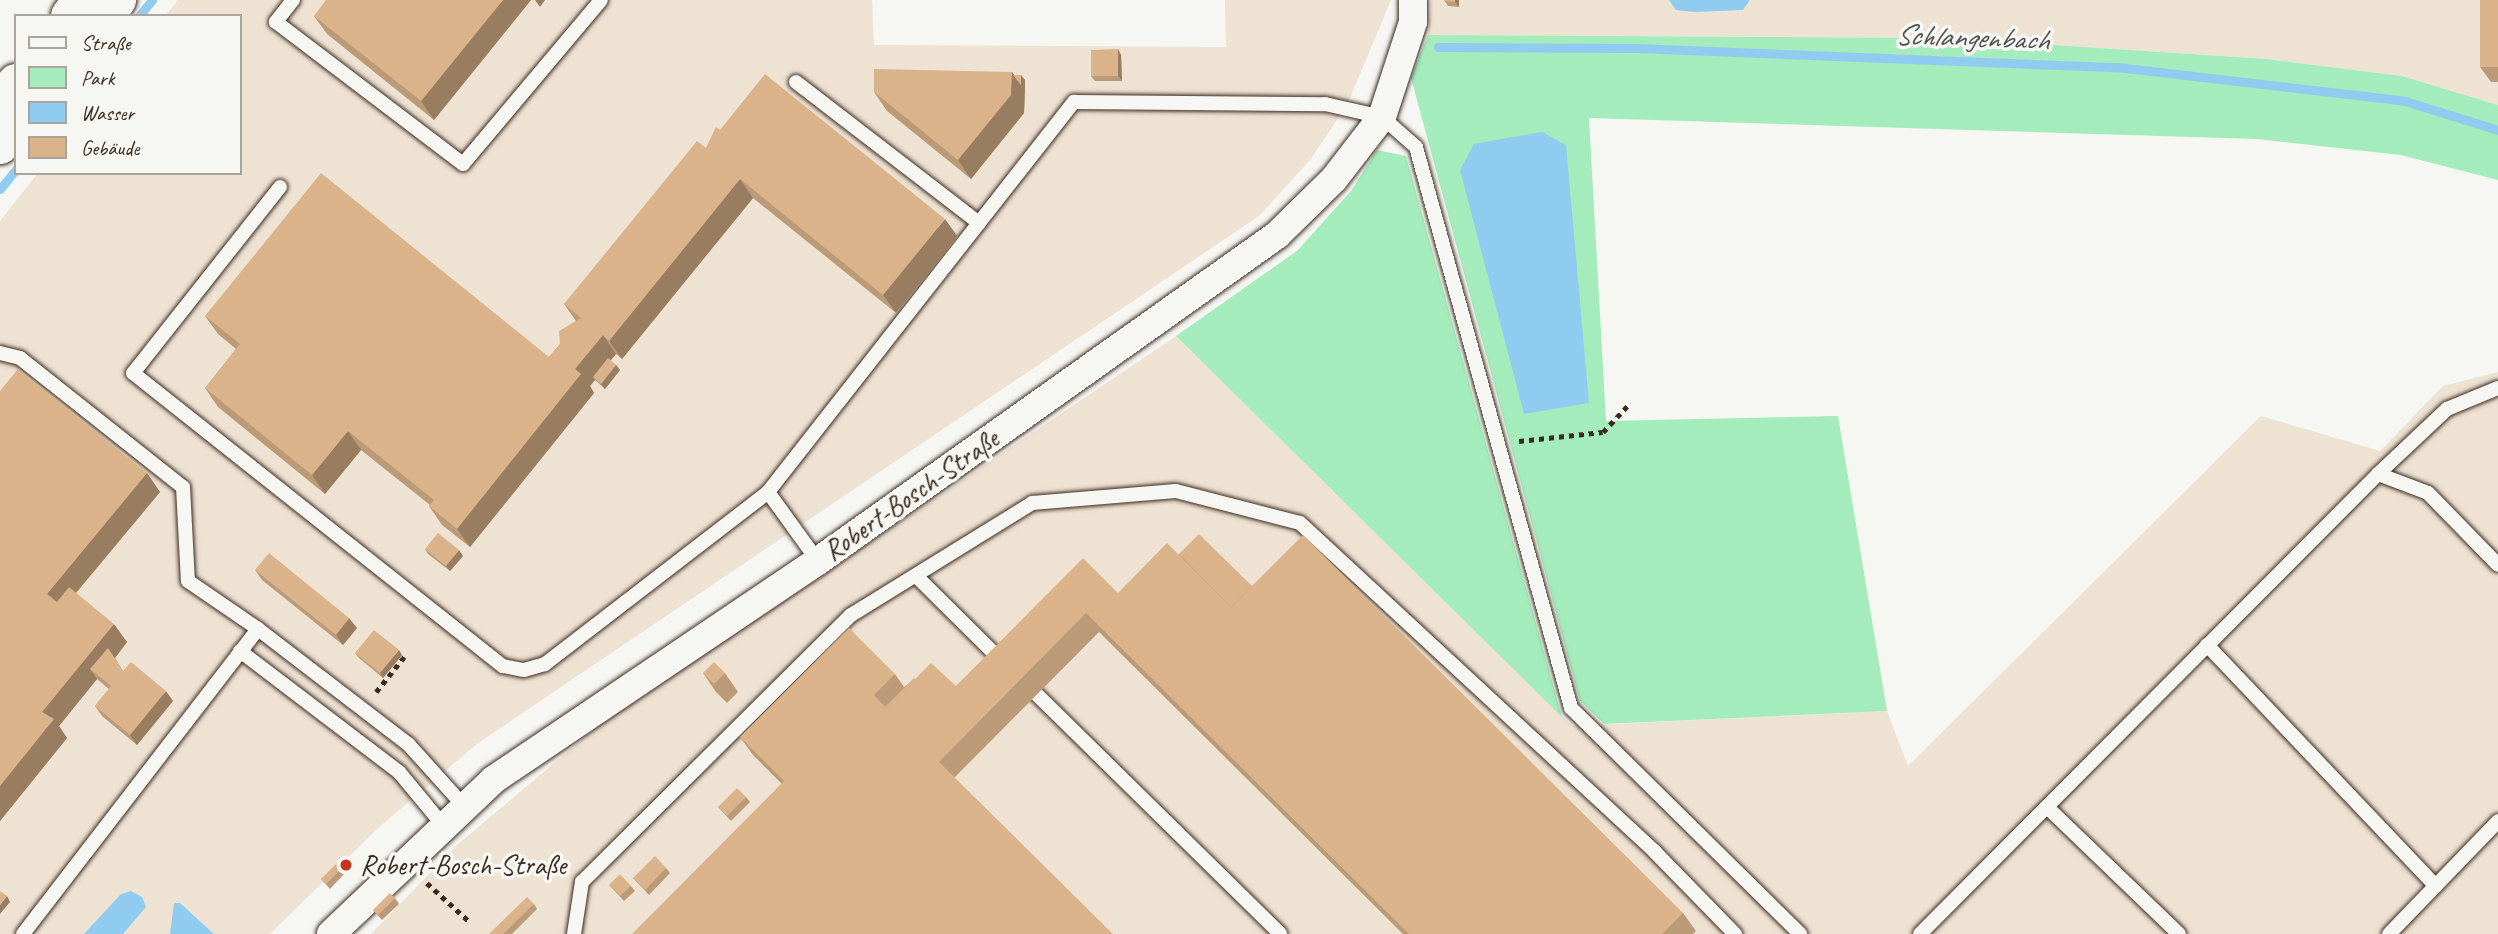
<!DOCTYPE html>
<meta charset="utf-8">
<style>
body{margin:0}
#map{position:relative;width:2498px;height:934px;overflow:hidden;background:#f6f6f2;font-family:Caveat,sans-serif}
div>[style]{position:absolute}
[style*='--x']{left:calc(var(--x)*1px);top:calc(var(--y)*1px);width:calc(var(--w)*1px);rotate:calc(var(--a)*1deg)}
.built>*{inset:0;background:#eee2d3}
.green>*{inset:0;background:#a4ecbb}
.water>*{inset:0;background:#90ccf0}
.stream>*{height:9px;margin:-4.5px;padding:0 4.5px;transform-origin:4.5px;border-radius:4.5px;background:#90ccf0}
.path>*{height:4.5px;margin-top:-2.25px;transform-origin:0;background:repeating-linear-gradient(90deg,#3b2a1e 0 5px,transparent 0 10px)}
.roads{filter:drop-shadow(0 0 2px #3b2a1e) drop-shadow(0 0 2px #3b2a1e)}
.lane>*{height:14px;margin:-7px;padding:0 7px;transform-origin:7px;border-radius:7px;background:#f6f6f2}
.street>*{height:28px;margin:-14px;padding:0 14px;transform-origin:14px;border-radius:14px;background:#f6f6f2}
.primary>*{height:38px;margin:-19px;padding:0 19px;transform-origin:19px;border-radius:19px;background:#f6f6f2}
.wall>*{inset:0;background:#bb9a78}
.shaded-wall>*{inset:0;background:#997d61}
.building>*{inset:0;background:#dab38b}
.dots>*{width:19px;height:19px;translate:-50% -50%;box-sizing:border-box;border:4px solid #f6f6f2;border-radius:50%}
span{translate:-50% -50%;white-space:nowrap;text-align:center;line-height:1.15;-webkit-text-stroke:7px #f6f6f2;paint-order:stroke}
.street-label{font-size:28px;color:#3b2a1e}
.poi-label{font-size:28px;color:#3b2a1e}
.left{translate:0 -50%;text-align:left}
.water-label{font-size:30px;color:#505252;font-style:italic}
.legend{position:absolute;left:14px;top:14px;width:228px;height:161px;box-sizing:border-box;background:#f6f6f2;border:2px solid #aba49d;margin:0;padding:9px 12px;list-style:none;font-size:21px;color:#3b2a1e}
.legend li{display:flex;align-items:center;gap:14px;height:35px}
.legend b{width:35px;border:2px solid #aba49d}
</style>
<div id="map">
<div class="built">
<i style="clip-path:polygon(178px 0,872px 0,874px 45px,1226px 47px,1225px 0,1391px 0,1347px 105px,1310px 160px,1259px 216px,478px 743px,378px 828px,270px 934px,0 934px,0 221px,38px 173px,240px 173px,240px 16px,165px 16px)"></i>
<i style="clip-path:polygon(1431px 0,2498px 0,2498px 105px,2402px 76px,2267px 59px,1950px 38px,1428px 35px)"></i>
<i style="clip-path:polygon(1176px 336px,1572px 726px,1887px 711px,1908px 766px,2261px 416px,2380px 451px,2443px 386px,2498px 372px,2498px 934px,371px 934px,457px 845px,597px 727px)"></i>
</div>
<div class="green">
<i style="clip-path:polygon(1428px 35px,1950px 38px,2267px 59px,2402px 76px,2498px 105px,2498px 180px,2401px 155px,2257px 139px,1589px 118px,1606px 421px,1838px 416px,1887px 711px,1604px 724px,1580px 701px,1411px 78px)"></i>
<i style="clip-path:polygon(1377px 150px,1406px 156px,1562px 717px,1176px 336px,1297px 251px,1351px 191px)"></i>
</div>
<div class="water">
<i style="clip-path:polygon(1669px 0,1749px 0,1749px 1px,1743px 10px,1695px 12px,1676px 10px)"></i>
<i style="clip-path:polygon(1542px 132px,1566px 145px,1589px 403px,1524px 414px,1460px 170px,1474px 144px)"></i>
<i style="clip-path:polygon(131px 891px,142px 897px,146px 907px,123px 934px,84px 934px,121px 894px)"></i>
<i style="clip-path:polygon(174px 903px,180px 903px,214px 934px,170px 934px)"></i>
</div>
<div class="stream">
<i style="--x:139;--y:16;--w:21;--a:-51"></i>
<i style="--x:1438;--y:47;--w:198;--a:0.3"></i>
<i style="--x:1636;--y:48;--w:481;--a:2.3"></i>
<i style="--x:2117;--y:67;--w:290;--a:6.7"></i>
<i style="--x:2405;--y:101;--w:97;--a:17.3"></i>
<i style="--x:0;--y:189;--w:26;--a:-51"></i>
</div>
<div class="path">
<i style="--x:1519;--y:441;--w:84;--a:-6.1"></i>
<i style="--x:1603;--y:432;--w:37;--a:-47"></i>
<i style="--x:376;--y:692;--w:45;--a:-51.3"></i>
<i style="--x:427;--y:883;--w:59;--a:42.3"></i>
</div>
<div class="roads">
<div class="lane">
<i style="--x:293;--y:0;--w:28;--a:128"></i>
<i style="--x:276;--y:22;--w:235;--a:37.2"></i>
<i style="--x:463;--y:164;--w:214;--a:-49.9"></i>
<i style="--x:796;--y:82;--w:231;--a:37.6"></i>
<i style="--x:280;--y:187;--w:237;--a:128.3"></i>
<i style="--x:133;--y:373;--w:472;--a:38.4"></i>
<i style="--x:503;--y:666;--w:21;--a:11"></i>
<i style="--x:524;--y:670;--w:22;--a:-16"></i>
<i style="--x:545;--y:664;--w:282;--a:-37.6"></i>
<i style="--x:768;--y:492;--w:496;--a:-51.9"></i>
<i style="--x:1074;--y:102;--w:251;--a:0.5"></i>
<i style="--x:1325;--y:104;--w:58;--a:12.8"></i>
<i style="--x:1382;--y:117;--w:45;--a:41.4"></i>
<i style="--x:1416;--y:147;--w:582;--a:74.55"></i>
<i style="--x:1571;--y:708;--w:322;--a:44.6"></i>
<i style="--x:0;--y:353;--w:21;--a:14"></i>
<i style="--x:20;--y:358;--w:208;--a:38.4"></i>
<i style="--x:183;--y:487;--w:94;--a:87"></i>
<i style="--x:188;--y:581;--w:85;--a:34.4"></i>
<i style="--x:258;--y:629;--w:190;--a:37.5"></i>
<i style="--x:409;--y:745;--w:81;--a:48"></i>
<i style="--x:2378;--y:474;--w:53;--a:20.8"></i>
<i style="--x:2428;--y:493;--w:100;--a:45.8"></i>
<i style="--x:768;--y:492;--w:85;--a:54.1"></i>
<i style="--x:917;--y:577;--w:122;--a:44.7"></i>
<i style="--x:2207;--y:645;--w:332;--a:46.5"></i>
<i style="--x:240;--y:651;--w:200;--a:37.3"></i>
<i style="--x:399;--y:772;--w:67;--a:50.4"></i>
<i style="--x:1024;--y:682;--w:359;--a:44.5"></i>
<i style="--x:2047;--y:807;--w:183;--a:43.9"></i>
<i style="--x:23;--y:934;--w:385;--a:-52.4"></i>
<i style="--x:574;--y:934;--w:53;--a:-81.3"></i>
<i style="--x:582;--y:882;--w:379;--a:-44.8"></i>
<i style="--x:851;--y:615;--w:213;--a:-31.7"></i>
<i style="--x:1032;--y:503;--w:144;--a:-4.8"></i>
<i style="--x:1176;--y:491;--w:128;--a:14.5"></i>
<i style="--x:1300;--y:523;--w:484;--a:42.8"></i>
<i style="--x:1655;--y:852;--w:115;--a:45.7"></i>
<i style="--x:1920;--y:934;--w:649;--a:-45.12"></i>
<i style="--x:2378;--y:474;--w:95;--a:-43.3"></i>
<i style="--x:2447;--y:409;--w:55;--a:-22.4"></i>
<i style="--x:2389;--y:934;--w:157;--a:-46"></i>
</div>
<div class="street">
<i style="--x:331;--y:934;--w:224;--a:-43.5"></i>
<i style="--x:493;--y:780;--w:392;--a:-34"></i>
<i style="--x:818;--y:561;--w:563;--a:-35.38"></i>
<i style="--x:1277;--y:235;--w:80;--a:-44.5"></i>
<i style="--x:1334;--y:179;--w:78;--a:-52.3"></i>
<i style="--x:1382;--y:117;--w:100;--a:-71.9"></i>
<i style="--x:1413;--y:22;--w:22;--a:-90"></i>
</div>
<div class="primary">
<i style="--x:70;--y:16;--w:20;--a:-53"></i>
<i style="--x:104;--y:16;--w:21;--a:-51"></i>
<i style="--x:0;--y:102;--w:25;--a:-50"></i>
<i style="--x:0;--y:145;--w:26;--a:-51"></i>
</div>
</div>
<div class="wall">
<i style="clip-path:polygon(531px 0,434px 120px,327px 34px,314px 16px)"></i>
<i style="clip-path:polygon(1444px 0,1459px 0,1459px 7px,1448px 6px)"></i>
<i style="clip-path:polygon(2498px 0,2498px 82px,2491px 82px,2480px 67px)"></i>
<i style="clip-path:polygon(1118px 49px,1121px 55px,1122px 81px,1095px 81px,1091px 76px)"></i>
<i style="clip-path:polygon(1012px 72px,1013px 75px,1025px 80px,1024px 113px,971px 179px,887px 111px,874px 92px)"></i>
<i style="clip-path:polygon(720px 130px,958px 237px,896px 313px,753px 198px,622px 359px,616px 354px,610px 360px,616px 365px,620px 370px,605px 389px,595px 380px,590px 386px,594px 393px,470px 547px,442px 525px,429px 506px,430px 505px,361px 450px,325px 494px,218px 407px,205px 388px,236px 349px,218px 334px,205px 316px,549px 357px,560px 344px,576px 321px,564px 304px,706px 148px)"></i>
<i style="clip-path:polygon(0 391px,147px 473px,160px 492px,76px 593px,127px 642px,115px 658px,123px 671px,173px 701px,137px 745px,102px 716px,95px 706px,109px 689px,97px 679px,59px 726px,67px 738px,0 821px)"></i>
<i style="clip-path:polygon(425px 549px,463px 556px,450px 571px,428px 554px)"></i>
<i style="clip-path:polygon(1179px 554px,1252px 586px,1683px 913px,1696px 931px,1693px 934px,1403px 934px,1099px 632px,955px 777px,782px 784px,753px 755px,740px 737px,895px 674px,904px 687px,915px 679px,956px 686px,1118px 593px)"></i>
<i style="clip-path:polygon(255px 570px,357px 628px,343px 645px,262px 580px)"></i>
<i style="clip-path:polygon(355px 653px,402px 655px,383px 678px,359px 658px)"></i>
<i style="clip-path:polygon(703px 673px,725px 673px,738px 692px,727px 703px,716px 692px)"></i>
<i style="clip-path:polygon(746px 797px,750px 802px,731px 821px,718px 807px)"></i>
<i style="clip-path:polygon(343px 867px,346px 872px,330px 889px,321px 879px)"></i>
<i style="clip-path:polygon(666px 868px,670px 873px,649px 895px,633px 878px)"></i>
<i style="clip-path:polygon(609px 885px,631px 886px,635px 891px,624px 901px)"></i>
<i style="clip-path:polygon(395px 898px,399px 904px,382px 920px,373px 910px)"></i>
<i style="clip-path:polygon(534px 904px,537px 909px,512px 934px,489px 934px)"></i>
</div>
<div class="shaded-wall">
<i style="clip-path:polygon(503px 0,531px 0,434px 120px,421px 101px)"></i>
<i style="clip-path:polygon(535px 0,545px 0,540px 7px)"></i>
<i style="clip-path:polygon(1455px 0,1459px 0,1459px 7px,1455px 2px)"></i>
<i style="clip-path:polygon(1118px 49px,1121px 55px,1122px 81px,1118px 76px)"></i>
<i style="clip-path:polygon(1012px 72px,1025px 90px,1024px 113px,971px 179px,958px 160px)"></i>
<i style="clip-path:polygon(1021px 75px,1025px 80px,1025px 90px,1021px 85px)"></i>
<i style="clip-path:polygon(740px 179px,753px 198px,622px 359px,609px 341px)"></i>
<i style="clip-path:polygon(945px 219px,958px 237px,896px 313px,883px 295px)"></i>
<i style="clip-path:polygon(603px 335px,616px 354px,595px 379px,593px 377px,595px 380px,590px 386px,594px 393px,470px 547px,457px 529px,575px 369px)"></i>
<i style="clip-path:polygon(616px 365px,620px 370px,605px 389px,601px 384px)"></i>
<i style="clip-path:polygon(348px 431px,361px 450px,325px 494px,312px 475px)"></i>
<i style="clip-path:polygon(147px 473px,160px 492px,60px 612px,47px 594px)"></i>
<i style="clip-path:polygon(459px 550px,463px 556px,450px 571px,446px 566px)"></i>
<i style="clip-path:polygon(349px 618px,357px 628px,343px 645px,336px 635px)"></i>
<i style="clip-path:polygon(114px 624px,127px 642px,115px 658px,90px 669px,97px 679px,59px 726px,67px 738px,0 821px,0 786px,42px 712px)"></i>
<i style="clip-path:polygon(399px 650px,402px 655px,383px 678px,380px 673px)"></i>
<i style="clip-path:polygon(166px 691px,173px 701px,137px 745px,130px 735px)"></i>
<i style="clip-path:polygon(7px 896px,10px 902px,0 914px,0 905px)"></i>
</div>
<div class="building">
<i style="clip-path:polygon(326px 0,503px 0,421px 101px,314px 16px)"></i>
<i style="clip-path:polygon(1444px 0,1455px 0,1455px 2px,1444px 1px)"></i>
<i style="clip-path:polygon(2480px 0,2498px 0,2498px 67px,2480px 67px)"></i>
<i style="clip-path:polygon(1118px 49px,1118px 76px,1091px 76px,1091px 50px)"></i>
<i style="clip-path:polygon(874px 69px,1012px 72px,1011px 95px,958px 160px,874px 92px)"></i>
<i style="clip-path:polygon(765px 74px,945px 219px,883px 295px,740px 179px,609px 341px,603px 335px,575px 369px,581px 374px,457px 529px,429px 506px,434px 500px,348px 431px,312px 475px,205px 388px,240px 344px,205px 316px,321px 173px,549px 357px,560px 344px,559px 331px,581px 318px,564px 304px,697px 141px,706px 148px,716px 127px,720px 130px)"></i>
<i style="clip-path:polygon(1013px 75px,1021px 75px,1021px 85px)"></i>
<i style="clip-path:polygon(608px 358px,616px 365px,601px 384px,593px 377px)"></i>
<i style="clip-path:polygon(18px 369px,147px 473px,47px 594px,57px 602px,69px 587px,114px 624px,42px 712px,54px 719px,0 786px,0 391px)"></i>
<i style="clip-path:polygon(438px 533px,459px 550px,446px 566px,425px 549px)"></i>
<i style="clip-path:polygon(1199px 534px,1252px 586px,1231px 607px,1179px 554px)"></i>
<i style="clip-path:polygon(1303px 535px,1683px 913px,1662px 934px,1409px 934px,1086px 613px,939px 762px,1113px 934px,632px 934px,784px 781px,740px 737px,849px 628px,895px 674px,874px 695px,886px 708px,931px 663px,956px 686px,1083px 558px,1118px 593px,1167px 543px,1231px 607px)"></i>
<i style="clip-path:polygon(269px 553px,349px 618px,336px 635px,255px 570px)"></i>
<i style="clip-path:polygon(374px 630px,399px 650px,380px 673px,355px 653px)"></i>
<i style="clip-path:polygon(108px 648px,123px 671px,131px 662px,166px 691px,130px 735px,95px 706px,111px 686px,90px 669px)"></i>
<i style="clip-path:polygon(714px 662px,725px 673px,714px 684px,703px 673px)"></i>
<i style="clip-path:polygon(914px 678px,915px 679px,886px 708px,885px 707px)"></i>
<i style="clip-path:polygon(737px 788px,746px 797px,727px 816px,718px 807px)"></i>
<i style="clip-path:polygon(655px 856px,666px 868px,645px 890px,633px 878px)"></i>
<i style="clip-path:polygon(338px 862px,343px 867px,326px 884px,321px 879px)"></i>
<i style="clip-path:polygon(620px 874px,631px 886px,620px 896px,609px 885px)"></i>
<i style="clip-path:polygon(0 891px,7px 896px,0 905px)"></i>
<i style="clip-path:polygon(390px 893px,395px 898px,378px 915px,373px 910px)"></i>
<i style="clip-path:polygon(527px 897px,534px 904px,503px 934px,489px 934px)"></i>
</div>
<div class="dots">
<i style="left:346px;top:865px;background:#c8321e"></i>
</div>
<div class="street-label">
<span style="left:911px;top:495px;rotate:-35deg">Robert-Bosch-Straße</span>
</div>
<div class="poi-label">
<span class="left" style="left:360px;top:865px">Robert-Bosch-Straße</span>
</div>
<div class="water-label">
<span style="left:1972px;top:37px;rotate:2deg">Schlangenbach</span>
</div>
<ul class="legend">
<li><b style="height:9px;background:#f6f6f2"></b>Straße</li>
<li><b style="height:19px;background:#a4ecbb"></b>Park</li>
<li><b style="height:19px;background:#90ccf0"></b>Wasser</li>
<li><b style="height:19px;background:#dab38b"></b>Gebäude</li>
</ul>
</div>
